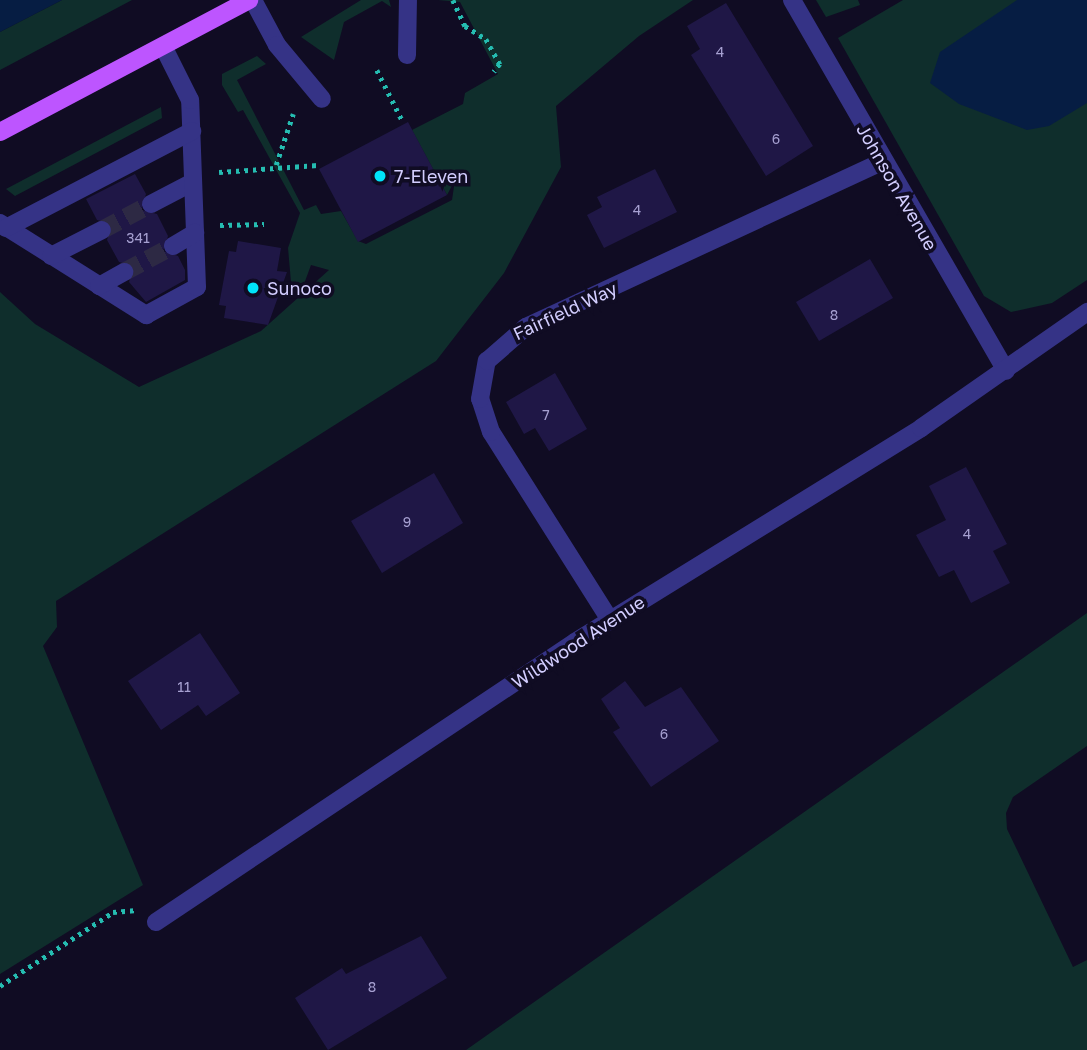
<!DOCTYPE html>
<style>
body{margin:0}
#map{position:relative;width:1087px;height:1050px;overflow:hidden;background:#100c23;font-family:"Golos Text",sans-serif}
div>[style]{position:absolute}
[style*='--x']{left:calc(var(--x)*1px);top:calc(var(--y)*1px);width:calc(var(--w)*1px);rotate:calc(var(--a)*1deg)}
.green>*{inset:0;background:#0f2e2c}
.water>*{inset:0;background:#061d43}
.building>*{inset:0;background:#1f1746}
.minor-tunnel>*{height:18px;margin-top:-9px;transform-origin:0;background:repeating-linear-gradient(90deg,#2d2944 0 18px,transparent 0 27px)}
.path>*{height:4.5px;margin-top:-2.25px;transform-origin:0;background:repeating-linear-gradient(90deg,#25bdb1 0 3.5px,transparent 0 8.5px)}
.minor>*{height:18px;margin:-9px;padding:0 9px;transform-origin:9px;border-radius:9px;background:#353386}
.major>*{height:18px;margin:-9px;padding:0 9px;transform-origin:9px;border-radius:9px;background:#bd55ff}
.dots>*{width:19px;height:19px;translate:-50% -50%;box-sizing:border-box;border:4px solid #100c23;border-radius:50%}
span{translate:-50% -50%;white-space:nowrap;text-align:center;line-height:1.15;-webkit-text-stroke:7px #100c23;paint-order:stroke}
.number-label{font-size:14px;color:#a6a0d1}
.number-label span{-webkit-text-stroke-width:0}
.poi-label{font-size:18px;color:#d3ceff}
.left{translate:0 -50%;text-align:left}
.street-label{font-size:18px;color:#d3ceff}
</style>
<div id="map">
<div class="green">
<i style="clip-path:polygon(62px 0,132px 0,0 70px,0 32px)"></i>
<i style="clip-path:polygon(361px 0,389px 0,391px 7px,382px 1px,344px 22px,334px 60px,301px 37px)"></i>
<i style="clip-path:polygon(438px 0,693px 0,639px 36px,556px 106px,561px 167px,504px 273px,436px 361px,56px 601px,57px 627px,43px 646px,143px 885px,0 974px,0 292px,35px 324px,139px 387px,261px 331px,329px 270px,311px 265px,304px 284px,291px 282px,288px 248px,300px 213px,243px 110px,238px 112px,222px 85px,222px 74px,257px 56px,266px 64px,237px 80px,304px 210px,316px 205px,321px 214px,341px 211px,358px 241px,366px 244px,452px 200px,455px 180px,447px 195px,412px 130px,463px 104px,465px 93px,498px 74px,460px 2px)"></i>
<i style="clip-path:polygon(816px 0,858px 0,860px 5px,826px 17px)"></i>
<i style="clip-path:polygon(903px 0,1087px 0,1087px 280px,1052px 303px,1011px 312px,984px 296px,838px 38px)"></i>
<i style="clip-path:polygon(161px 107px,162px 118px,15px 196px,6px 189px)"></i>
<i style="clip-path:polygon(1087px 613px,1087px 746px,1013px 797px,1006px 813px,1007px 829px,1073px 967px,1087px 960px,1087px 1050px,466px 1050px)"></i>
</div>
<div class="water">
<i style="clip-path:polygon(0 0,62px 0,0 32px)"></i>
<i style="clip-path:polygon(1017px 0,1087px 0,1087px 103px,1049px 126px,1027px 130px,959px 104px,930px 83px,940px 52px)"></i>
</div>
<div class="building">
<i style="clip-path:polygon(726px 3px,813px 146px,766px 176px,691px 55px,700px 49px,687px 26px)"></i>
<i style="clip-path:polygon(408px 122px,447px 195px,358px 242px,319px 169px)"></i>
<i style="clip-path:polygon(655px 169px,677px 212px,604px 248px,587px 215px,602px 207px,597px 197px)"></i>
<i style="clip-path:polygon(135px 174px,146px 194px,141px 210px,157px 214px,168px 236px,163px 251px,178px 256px,185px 270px,185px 280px,146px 302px,129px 282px,134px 266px,119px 262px,107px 240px,112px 224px,97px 220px,86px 199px)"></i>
<i style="clip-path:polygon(238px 241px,281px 248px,277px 271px,287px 272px,268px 325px,224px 318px,226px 306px,219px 305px,229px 251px,236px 252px)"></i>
<i style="clip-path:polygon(870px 259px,893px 298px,819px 341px,796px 302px)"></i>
<i style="clip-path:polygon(555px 373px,587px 429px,549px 451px,535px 428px,524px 434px,506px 402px)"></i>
<i style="clip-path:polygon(966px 467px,1007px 544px,993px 551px,1010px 583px,971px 603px,954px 570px,939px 577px,916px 535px,946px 520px,929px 486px)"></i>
<i style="clip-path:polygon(434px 473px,463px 523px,382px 573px,351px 521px)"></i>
<i style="clip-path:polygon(200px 633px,240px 693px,206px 716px,198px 705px,161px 730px,128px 681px)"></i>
<i style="clip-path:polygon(625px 681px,645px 707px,681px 687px,719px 741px,651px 787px,613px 732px,620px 728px,601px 699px)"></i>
<i style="clip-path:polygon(421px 936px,447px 978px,328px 1050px,295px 998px,342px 968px,346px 974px)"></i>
</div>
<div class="minor-tunnel">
<i style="--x:102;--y:230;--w:55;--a:-28"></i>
<i style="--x:124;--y:272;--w:55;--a:-28"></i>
</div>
<div class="path">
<i style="--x:453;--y:0;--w:29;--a:65"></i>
<i style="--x:465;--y:26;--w:25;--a:32"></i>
<i style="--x:486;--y:39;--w:29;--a:61"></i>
<i style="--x:500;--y:64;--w:10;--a:127"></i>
<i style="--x:377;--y:70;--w:56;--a:63.4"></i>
<i style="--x:276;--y:165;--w:54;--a:-71.6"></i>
<i style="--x:219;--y:172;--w:99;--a:-4"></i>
<i style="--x:220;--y:225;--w:44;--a:-1.3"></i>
<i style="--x:0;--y:986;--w:135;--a:-33.2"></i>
<i style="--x:113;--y:912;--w:21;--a:-5"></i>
</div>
<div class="minor">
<i style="--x:253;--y:0;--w:51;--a:61.9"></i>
<i style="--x:277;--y:45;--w:70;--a:50.2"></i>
<i style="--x:792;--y:0;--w:428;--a:60"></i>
<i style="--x:407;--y:55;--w:55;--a:-89"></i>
<i style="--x:151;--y:204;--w:47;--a:-27.6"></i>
<i style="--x:0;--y:223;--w:173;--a:32.2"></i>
<i style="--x:146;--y:315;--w:58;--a:-28.8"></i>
<i style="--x:197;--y:287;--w:187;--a:-92.1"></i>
<i style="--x:190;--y:100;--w:60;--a:-116.6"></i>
<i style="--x:6;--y:228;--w:210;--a:-27.5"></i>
<i style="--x:173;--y:246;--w:26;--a:-31"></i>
<i style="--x:51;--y:256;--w:57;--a:-27"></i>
<i style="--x:99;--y:286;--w:29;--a:-29"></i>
<i style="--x:610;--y:620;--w:222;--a:-122.3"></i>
<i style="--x:491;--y:432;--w:35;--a:-108"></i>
<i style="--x:480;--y:399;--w:39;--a:-80"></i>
<i style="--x:487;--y:361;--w:52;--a:-41.1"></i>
<i style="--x:526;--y:327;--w:391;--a:-24.9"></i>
<i style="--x:156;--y:922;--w:504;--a:-33.75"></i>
<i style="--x:575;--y:642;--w:407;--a:-31.7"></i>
<i style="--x:921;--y:428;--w:203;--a:-34.9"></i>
</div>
<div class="major">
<i style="--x:0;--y:132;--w:282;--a:-27.9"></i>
</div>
<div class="dots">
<i style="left:380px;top:176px;background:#00e4f9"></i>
<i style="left:253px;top:288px;background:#00e4f9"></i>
</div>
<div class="number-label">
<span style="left:720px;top:52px">4</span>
<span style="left:776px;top:139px">6</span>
<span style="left:637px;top:210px">4</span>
<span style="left:138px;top:238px">341</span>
<span style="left:834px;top:315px">8</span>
<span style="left:546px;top:415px">7</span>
<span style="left:407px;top:522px">9</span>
<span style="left:967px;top:534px">4</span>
<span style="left:184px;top:687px">11</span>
<span style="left:664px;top:734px">6</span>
<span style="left:372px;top:987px">8</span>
</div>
<div class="poi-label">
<span class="left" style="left:394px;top:176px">7-Eleven</span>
<span class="left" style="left:267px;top:288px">Sunoco</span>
</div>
<div class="street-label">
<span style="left:897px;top:187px;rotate:60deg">Johnson Avenue</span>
<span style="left:565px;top:311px;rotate:-25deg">Fairfield Way</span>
<span style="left:578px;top:642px;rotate:-33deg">Wildwood Avenue</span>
</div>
</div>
